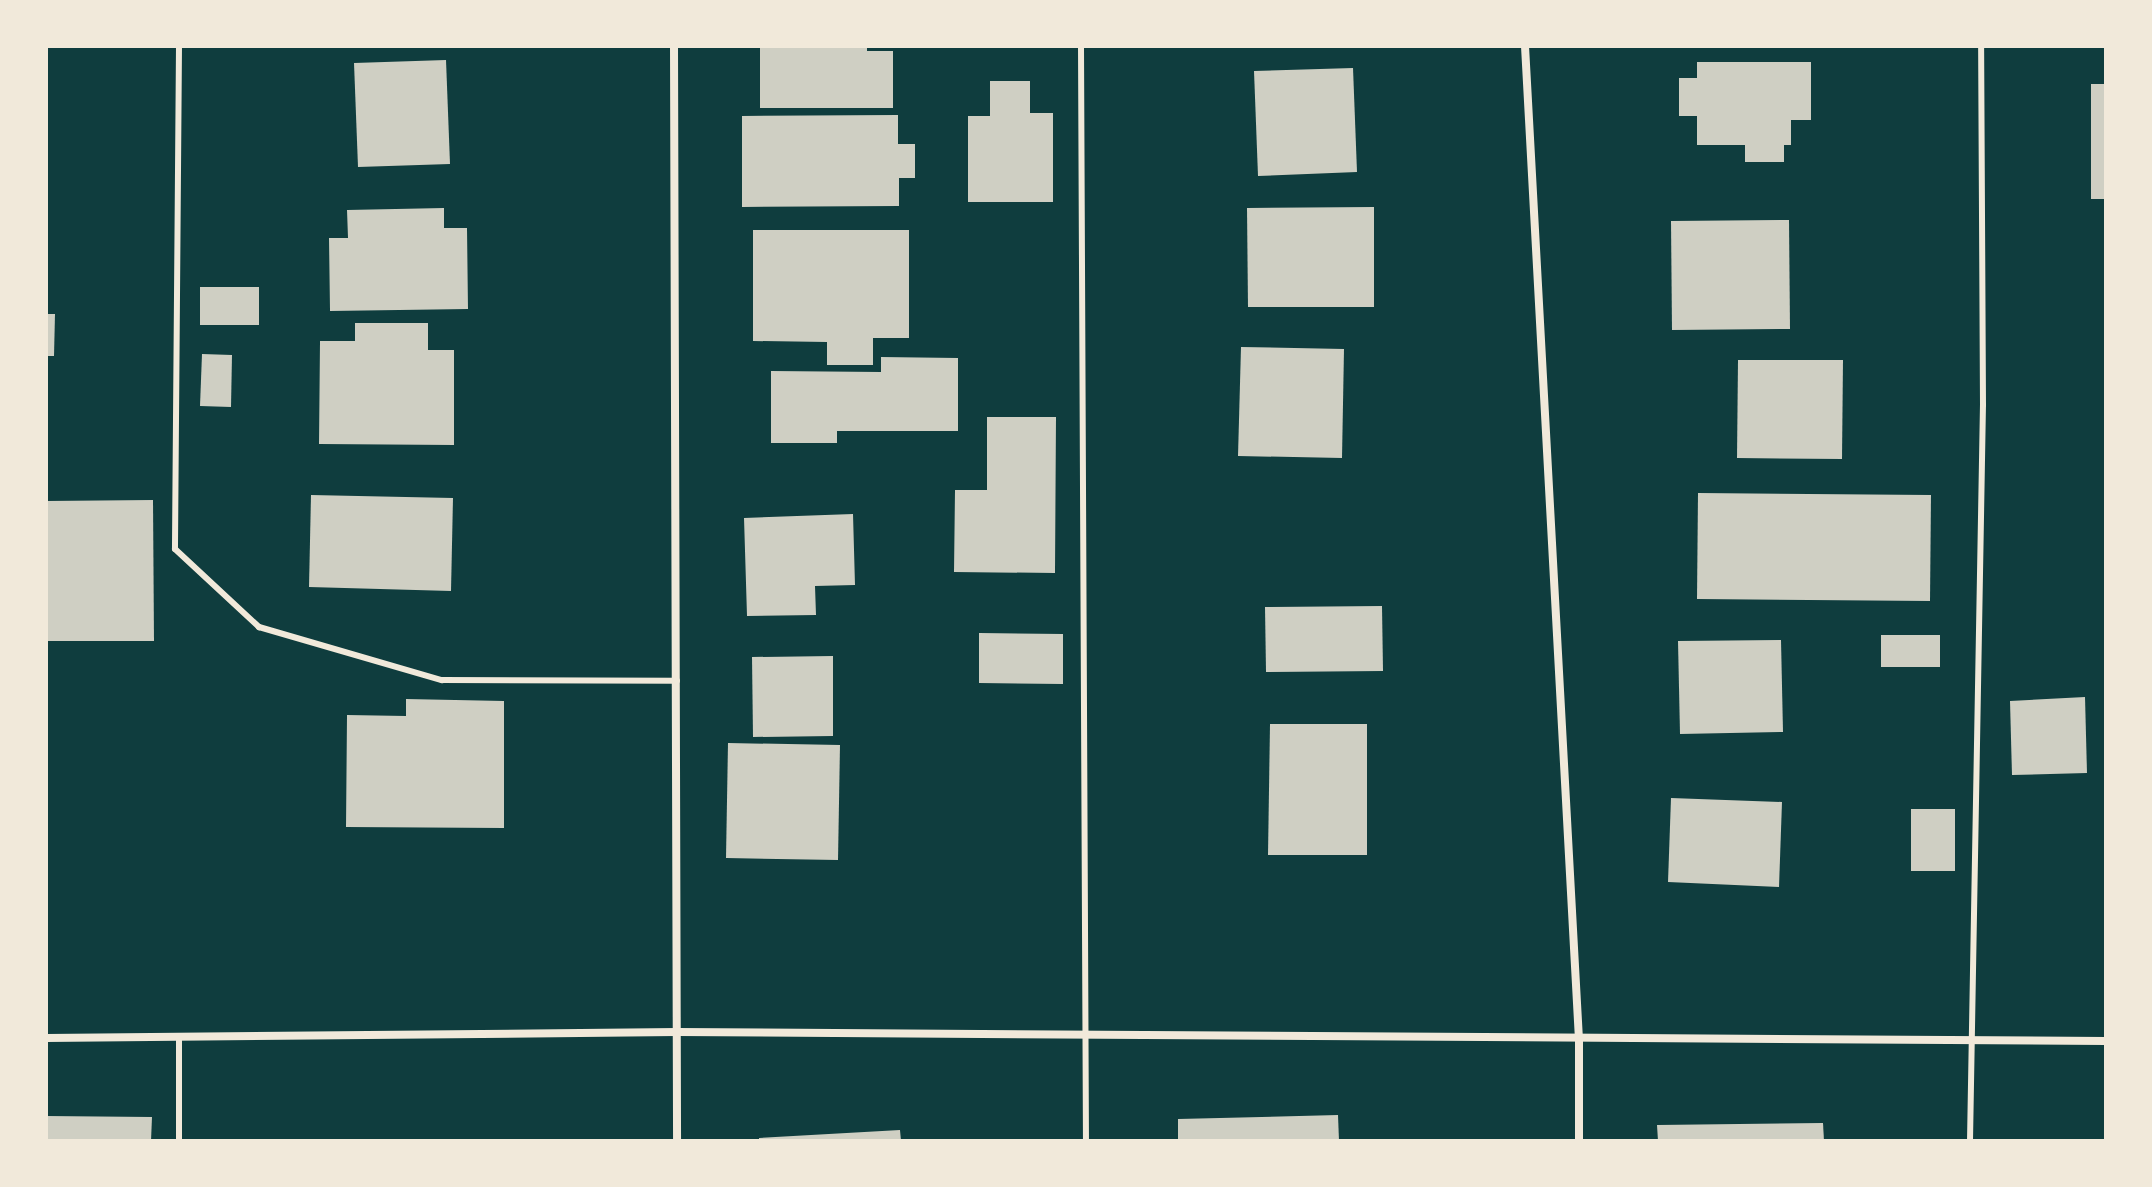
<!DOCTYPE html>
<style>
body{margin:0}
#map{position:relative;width:2152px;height:1187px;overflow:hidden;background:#0f3d3e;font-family:"Source Sans 3",sans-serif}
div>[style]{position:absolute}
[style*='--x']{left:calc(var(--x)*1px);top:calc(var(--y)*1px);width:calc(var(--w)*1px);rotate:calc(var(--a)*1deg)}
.building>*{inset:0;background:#cfcfc3}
.service>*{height:6px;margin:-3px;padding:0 3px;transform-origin:3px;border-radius:3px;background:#f1e9da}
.minor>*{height:8px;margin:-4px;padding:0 4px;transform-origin:4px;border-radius:4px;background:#f1e9da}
span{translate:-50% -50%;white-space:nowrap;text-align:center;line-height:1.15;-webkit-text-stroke:8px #f1e9da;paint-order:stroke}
.frame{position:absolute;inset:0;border:48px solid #f1e9da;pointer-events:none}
</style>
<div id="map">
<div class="building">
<i style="clip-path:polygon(760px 46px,867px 46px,867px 51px,893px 51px,893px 108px,760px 108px)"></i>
<i style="clip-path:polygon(446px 60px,450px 164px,358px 167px,354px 63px)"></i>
<i style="clip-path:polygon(1697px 62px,1811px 62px,1811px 120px,1791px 120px,1791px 145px,1784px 145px,1784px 162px,1745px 162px,1745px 145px,1697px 145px,1697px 116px,1679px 116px,1679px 78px,1697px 78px)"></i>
<i style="clip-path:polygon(1353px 68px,1357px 172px,1258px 176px,1254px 71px)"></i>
<i style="clip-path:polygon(990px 81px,1030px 81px,1030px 113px,1053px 113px,1053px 202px,968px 202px,968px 116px,990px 116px)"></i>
<i style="clip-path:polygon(2091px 84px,2106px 84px,2106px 199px,2091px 199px)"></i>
<i style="clip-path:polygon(898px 115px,898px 144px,915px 144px,915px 178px,899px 178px,899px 206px,742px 207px,742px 116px)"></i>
<i style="clip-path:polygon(1374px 207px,1374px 307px,1248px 307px,1247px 208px)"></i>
<i style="clip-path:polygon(444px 208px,444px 228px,467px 228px,468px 309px,330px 311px,329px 238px,348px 238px,347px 210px)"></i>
<i style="clip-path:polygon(1789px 220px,1790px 329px,1672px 330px,1671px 221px)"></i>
<i style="clip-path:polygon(753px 230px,909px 230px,909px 338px,873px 338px,873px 365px,827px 365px,827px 342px,753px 341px)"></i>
<i style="clip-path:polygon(200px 287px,259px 287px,259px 325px,200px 325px)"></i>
<i style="clip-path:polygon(46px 314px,55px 314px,54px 356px,46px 356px)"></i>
<i style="clip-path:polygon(355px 323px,428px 323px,428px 350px,454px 350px,454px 445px,319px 444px,320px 341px,355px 341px)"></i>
<i style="clip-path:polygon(1241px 347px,1344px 349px,1342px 458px,1238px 456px)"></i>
<i style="clip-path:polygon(202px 354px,232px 355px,231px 407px,200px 406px)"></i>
<i style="clip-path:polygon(881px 357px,958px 358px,958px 431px,837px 431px,837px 443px,771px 443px,771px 371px,881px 372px)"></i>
<i style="clip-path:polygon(1738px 360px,1843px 360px,1842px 459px,1737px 458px)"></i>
<i style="clip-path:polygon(987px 417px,1056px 417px,1055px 573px,954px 572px,955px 490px,987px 490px)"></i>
<i style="clip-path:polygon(1698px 493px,1931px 495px,1930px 601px,1697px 599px)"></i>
<i style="clip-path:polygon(311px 495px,453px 498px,451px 591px,309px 587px)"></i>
<i style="clip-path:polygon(153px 500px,154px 641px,46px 641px,46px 501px)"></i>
<i style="clip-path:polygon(853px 514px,855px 585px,815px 586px,816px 615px,747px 616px,744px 518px)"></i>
<i style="clip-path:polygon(1382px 606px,1383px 671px,1266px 672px,1265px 607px)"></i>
<i style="clip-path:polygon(979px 633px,1063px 634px,1063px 684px,979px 683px)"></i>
<i style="clip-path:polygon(1881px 635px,1940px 635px,1940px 667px,1881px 667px)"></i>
<i style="clip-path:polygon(1781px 640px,1783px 732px,1680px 734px,1678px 641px)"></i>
<i style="clip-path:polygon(833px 656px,833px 736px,753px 737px,752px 657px)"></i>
<i style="clip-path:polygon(2085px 697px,2087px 773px,2012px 775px,2010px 701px)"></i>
<i style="clip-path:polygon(406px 699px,504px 701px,504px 828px,346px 827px,347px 715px,406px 716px)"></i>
<i style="clip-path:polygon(1270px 724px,1367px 724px,1367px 855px,1268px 855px)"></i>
<i style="clip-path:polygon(728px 743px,840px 745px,838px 860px,726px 858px)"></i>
<i style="clip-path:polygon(1671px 798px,1782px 802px,1779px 887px,1668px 882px)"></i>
<i style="clip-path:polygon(1911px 809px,1955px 809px,1955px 871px,1911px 871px)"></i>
<i style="clip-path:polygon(1338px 1115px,1339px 1141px,1178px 1141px,1178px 1119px)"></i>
<i style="clip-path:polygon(46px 1116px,152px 1117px,151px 1141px,46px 1141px)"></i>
<i style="clip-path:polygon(1823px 1123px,1824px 1141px,1658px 1141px,1657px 1125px)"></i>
<i style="clip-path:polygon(900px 1130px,901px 1141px,759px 1141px,759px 1138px)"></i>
</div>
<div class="service">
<i style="--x:179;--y:46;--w:503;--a:90.46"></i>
<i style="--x:175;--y:549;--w:115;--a:42.9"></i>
<i style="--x:259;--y:627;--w:191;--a:16.2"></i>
<i style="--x:442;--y:680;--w:235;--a:0.2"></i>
<i style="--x:1081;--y:46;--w:1095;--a:89.74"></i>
<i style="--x:179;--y:1141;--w:103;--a:-90"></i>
<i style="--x:1970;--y:1141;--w:736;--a:-88.99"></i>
<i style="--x:1983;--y:405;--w:359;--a:-90.3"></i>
</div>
<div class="minor">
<i style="--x:674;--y:46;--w:1095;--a:89.84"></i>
<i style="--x:1525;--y:46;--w:996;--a:86.89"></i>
<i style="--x:1579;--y:1041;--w:100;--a:90"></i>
<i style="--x:46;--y:1038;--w:631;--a:-0.54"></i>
<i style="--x:677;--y:1032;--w:1429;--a:0.36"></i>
</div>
<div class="frame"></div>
</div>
